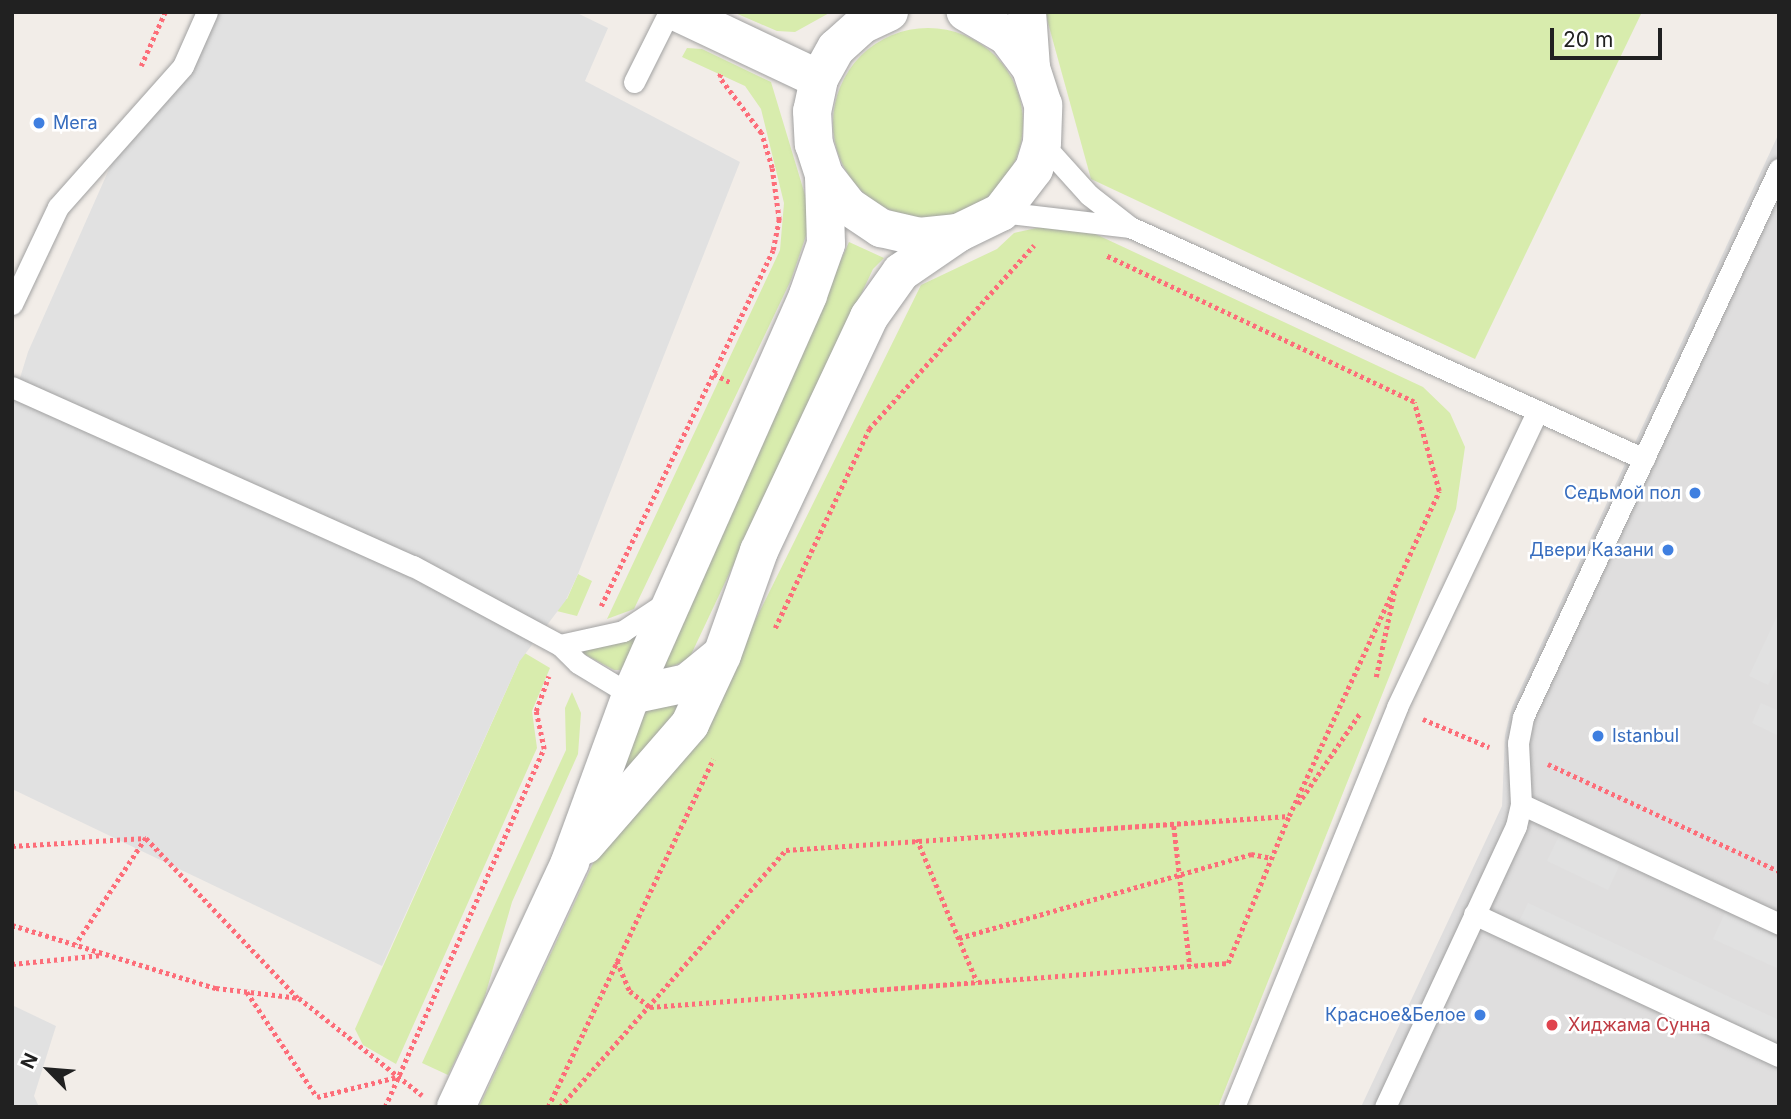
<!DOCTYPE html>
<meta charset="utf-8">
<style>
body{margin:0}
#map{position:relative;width:1791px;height:1119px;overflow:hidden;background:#f2ede8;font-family:Inter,sans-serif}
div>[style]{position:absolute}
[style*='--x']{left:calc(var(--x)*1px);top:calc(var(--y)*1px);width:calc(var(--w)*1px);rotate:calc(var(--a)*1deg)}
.residential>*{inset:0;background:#dfdede}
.grass>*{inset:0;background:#d8ecad}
.round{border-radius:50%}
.parking>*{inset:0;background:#e1e1e1}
.path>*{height:4.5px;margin-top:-2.25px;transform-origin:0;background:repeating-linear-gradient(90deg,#fd6d79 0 3.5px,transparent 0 7px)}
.roads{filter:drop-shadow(0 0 2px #a2a2a2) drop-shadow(0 0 2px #a2a2a2)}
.service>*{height:21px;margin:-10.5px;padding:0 10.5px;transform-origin:10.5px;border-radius:10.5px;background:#fff}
.minor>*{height:38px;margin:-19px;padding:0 19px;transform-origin:19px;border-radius:19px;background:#fff}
.dots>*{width:19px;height:19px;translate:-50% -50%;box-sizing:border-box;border:4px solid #fff;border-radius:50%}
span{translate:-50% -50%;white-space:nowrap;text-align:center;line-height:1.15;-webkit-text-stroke:5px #fff;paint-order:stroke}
.shop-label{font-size:18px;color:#366cbe}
.left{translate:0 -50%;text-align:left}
.right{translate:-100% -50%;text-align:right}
.health-label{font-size:18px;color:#be3a42}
.frame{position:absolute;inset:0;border:14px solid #212121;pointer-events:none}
.north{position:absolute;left:14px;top:1035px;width:70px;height:70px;-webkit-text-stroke:5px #fff;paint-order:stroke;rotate:295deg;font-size:19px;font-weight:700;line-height:28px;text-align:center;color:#212121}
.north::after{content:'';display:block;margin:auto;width:24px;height:32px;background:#212121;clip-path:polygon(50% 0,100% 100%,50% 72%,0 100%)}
.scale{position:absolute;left:1550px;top:28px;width:112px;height:32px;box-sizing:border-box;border:4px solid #212121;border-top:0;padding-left:9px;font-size:21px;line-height:24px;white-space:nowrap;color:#212121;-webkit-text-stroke:5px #fff;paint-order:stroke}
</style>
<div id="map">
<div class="residential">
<i style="clip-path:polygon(1779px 133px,1779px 1107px,1361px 1107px,1502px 806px,1505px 735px,1512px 707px)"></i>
</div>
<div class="grass">
<i style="clip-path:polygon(733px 12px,831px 12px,795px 32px,777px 31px)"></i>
<i style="clip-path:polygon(1045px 12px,1642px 12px,1475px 359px,1091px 179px)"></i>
<i class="round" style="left:833px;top:28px;width:190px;height:190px"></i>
<i style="clip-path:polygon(687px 48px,702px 49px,771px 82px,812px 218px,791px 280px,634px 609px,607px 619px,780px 250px,784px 203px,761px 109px,745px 86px,682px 57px)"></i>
<i style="clip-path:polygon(1055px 224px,1074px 224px,1423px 387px,1450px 413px,1465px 447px,1456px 509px,1218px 1107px,479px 1107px,610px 827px,713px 706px,921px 285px,997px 249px,1014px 233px)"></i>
<i style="clip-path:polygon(849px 242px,884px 258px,873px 269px,689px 659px,657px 673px)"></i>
<i style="clip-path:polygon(12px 417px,518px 649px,550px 668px,532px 711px,537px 748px,396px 1064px,363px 1045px,355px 1029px,519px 662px)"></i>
<i style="clip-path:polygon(578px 574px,592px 581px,577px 616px,512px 600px,567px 599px)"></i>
<i style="clip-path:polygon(654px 621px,632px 670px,614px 670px,575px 649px)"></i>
<i style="clip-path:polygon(697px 690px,597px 807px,645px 704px)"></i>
<i style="clip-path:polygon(572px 692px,581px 713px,578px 754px,512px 902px,483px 1003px,448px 1075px,422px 1063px,566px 750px,565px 708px)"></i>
</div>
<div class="parking">
<i style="clip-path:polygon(218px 12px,575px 12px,608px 28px,585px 81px,740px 162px,578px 574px,566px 600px,519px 662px,382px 966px,12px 789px,12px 404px,28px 352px,114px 158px,187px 76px)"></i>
<i style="clip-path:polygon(1779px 612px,1779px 663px,1768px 685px,1749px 676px)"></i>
<i style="clip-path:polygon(1761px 703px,1779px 711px,1779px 736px,1752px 723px)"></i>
<i style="clip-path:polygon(1559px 836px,1620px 864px,1608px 890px,1547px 861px)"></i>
<i style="clip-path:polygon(1528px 903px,1779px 1020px,1779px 1051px,1516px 928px)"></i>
<i style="clip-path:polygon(1725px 913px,1779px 938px,1779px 969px,1713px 939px)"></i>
<i style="clip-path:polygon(12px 1005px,56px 1026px,34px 1096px,39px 1107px,12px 1107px)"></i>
</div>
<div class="path">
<i style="--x:141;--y:66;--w:59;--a:-66"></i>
<i style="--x:714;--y:374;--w:18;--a:27"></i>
<i style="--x:601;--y:606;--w:395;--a:-64.2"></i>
<i style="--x:773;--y:250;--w:31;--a:-79"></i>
<i style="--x:779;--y:220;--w:52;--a:-97.7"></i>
<i style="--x:772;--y:168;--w:37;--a:-107"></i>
<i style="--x:761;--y:133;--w:70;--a:-126.9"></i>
<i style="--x:719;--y:77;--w:4;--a:-63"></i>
<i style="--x:775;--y:628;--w:220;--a:-64.7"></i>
<i style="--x:869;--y:429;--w:247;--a:-48.1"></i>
<i style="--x:1376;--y:677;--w:86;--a:-77.9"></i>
<i style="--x:1423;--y:719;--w:72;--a:23"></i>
<i style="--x:1548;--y:764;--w:255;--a:24.9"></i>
<i style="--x:1298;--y:804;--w:110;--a:-55.7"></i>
<i style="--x:1174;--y:826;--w:141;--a:83.5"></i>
<i style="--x:146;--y:838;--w:221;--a:46.5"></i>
<i style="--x:917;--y:839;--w:155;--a:67.2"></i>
<i style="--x:12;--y:846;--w:134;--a:-3.4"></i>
<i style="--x:146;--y:838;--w:127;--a:123.4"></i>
<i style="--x:12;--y:925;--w:214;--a:17.2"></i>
<i style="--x:216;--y:988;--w:84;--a:6.9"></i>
<i style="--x:299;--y:998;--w:157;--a:38.3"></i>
<i style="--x:959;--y:938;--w:304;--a:-16"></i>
<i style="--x:1251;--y:854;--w:20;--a:11"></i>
<i style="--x:617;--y:961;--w:33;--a:67"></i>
<i style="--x:630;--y:991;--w:26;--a:39"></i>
<i style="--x:650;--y:1007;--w:580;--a:-4.35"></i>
<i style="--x:1228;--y:963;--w:159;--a:-67.5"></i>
<i style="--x:1289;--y:816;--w:358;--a:-65.2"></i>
<i style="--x:1439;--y:491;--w:92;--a:-105.7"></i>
<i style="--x:1414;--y:402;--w:340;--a:-154.6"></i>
<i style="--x:12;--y:964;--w:90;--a:-5.7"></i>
<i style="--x:247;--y:992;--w:126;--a:56.3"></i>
<i style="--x:317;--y:1097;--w:82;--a:-14"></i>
<i style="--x:385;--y:1107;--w:392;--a:-66.1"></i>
<i style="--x:544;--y:749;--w:39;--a:-102"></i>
<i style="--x:536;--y:711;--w:37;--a:-70"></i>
<i style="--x:548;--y:1107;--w:385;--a:-64.6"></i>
<i style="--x:560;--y:1107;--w:342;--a:-48.7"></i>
<i style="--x:786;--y:850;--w:504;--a:-3.87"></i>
</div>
<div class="roads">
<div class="service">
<i style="--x:634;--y:82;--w:78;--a:-63.4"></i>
<i style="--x:1042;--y:143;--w:70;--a:47.9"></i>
<i style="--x:1089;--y:195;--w:52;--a:38"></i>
<i style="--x:1130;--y:227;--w:564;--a:24.29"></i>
<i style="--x:1001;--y:212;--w:128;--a:6.7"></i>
<i style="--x:12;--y:304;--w:107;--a:-64.6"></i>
<i style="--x:58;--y:207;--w:188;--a:-48.4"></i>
<i style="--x:183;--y:66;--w:59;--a:-66"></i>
<i style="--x:12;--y:387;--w:439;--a:24.1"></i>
<i style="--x:413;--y:566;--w:167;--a:28.3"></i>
<i style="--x:560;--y:645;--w:25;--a:45"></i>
<i style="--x:578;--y:663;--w:62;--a:31.1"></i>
<i style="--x:560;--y:645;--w:65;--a:-12.5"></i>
<i style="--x:623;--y:631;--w:53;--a:-33.4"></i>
<i style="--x:1521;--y:804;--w:285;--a:24.9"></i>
<i style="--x:1474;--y:914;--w:336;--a:25"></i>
<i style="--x:1234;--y:1107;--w:432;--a:-67.8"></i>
<i style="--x:1397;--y:707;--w:324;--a:-64.6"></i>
<i style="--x:1385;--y:1107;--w:310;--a:-65"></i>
<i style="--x:1516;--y:826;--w:23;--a:-77"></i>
<i style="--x:1521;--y:804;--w:61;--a:-92.8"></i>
<i style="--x:1518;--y:743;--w:26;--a:-79"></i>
<i style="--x:1523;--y:717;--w:605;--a:-64.96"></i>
</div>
<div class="minor">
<i style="--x:677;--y:12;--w:157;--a:25.3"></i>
<i style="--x:889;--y:12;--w:29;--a:155"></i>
<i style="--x:863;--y:24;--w:36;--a:138"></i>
<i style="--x:836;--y:48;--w:35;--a:119"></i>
<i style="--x:819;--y:79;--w:33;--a:102"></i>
<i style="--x:812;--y:111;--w:33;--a:87"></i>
<i style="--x:814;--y:144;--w:33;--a:72"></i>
<i style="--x:824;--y:175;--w:39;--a:52"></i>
<i style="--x:848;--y:206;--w:40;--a:34"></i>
<i style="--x:881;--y:228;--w:39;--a:13"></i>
<i style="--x:919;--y:237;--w:39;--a:-6"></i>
<i style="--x:958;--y:233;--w:48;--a:-26"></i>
<i style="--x:1001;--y:212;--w:54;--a:-52.5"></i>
<i style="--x:1034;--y:169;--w:27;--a:-73"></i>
<i style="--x:1042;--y:143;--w:38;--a:-88"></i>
<i style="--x:1043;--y:105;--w:39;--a:-108"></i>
<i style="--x:1031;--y:68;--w:40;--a:-127"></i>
<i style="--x:1007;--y:36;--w:48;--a:-149.7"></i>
<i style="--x:1027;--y:12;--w:56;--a:85.9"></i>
<i style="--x:631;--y:695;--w:57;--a:-12.1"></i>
<i style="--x:687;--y:683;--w:43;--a:-39.3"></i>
<i style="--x:585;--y:845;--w:160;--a:-49"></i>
<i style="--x:690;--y:724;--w:76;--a:-65.1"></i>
<i style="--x:722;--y:655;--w:110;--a:-70.4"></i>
<i style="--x:759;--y:551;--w:259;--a:-64.8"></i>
<i style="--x:869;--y:317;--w:55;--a:-54.6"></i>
<i style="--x:901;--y:272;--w:69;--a:-34.4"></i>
<i style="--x:456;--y:1107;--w:270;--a:-65"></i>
<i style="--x:570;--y:862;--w:178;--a:-69.9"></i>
<i style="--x:631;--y:695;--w:437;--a:-66.1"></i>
<i style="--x:808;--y:295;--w:54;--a:-70.6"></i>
<i style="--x:826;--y:244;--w:69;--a:-91.7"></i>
</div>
</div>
<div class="dots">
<i style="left:39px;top:123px;background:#3f7fe0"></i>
<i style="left:1695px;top:493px;background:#3f7fe0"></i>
<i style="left:1668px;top:550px;background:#3f7fe0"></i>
<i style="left:1598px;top:736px;background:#3f7fe0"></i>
<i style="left:1480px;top:1015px;background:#3f7fe0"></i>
<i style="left:1552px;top:1025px;background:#e0444e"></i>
</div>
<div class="shop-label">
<span class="left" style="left:53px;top:123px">Мега</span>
<span class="right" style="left:1681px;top:493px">Седьмой пол</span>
<span class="right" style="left:1654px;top:550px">Двери Казани</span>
<span class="left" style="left:1612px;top:736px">Istanbul</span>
<span class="right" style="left:1466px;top:1015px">Красное&amp;Белое</span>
</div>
<div class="health-label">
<span class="left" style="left:1568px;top:1025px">Хиджама Сунна</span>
</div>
<div class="frame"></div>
<div class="north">N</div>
<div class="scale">20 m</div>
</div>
